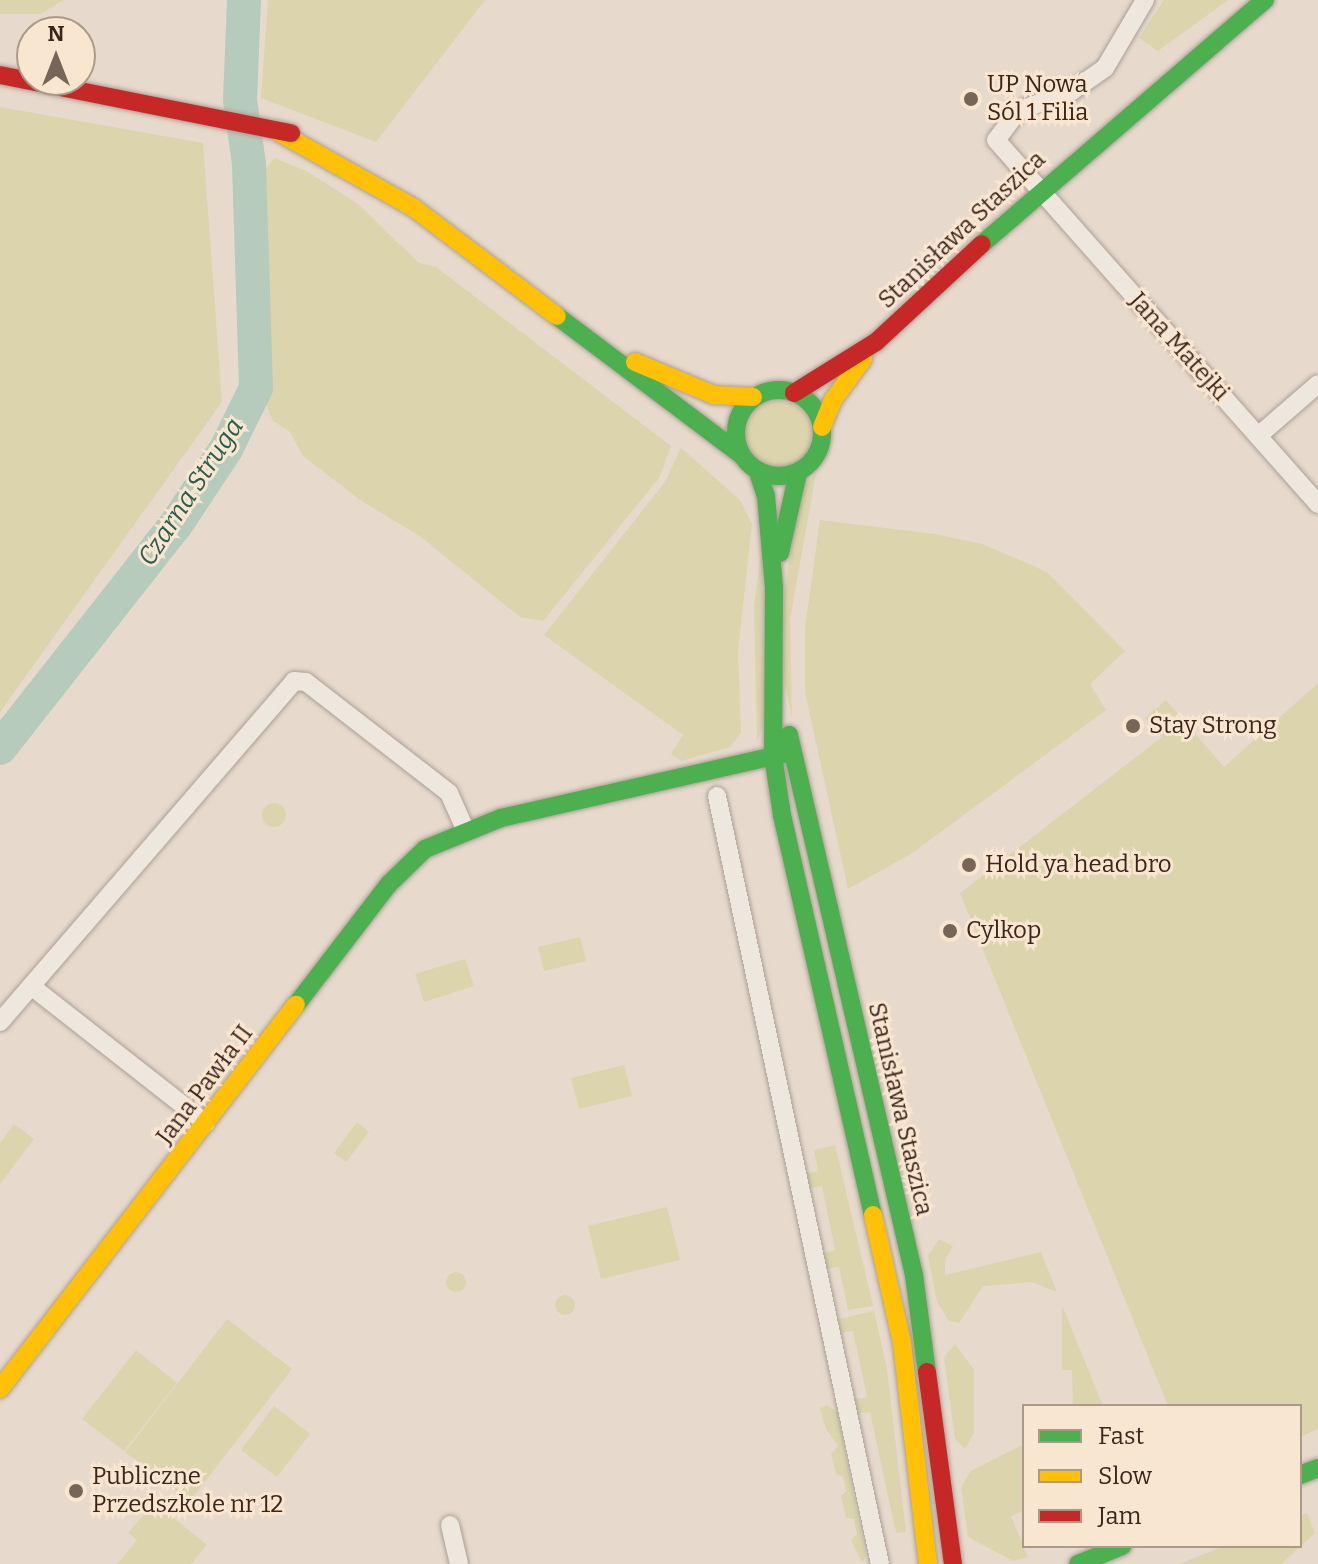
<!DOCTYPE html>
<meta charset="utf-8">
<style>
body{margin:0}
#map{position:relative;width:1318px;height:1564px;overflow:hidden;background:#e7dacc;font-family:Bitter,serif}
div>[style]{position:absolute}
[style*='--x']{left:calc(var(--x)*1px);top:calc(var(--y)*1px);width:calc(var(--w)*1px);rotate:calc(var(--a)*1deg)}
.green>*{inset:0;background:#dbd4ac}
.round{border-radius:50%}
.river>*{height:34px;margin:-17px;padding:0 17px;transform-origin:17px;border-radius:17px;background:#b7cbbc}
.roads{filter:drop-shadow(0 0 2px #ac9f95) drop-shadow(0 0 2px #ac9f95)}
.street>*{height:18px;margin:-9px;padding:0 9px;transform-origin:9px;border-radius:9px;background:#eee7de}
.fast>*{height:18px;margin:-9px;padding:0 9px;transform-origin:9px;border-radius:9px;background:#4caf50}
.fast>.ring{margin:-9px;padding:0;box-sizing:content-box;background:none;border:18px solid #4caf50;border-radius:50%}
.slow>*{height:18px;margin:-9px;padding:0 9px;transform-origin:9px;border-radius:9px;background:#ffc107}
.jam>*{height:18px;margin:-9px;padding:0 9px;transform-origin:9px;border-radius:9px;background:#c62828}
.dots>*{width:22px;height:22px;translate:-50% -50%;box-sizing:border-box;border:4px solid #f9e6d0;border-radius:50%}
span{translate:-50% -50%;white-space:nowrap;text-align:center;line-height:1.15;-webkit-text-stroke:6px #f9e6d0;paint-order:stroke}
.poi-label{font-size:24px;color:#3c261c}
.left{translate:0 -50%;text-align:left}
.street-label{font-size:24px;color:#3c261c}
.water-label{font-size:26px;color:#295d51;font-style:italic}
.legend{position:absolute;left:1022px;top:1404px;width:280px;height:144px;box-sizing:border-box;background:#f9e6d0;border:2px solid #ad9988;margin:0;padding:10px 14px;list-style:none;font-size:24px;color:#3c261c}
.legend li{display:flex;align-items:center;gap:16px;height:40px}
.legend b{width:40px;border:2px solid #ad9988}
.north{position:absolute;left:16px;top:16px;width:80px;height:80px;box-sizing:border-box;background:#f9e6d0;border:2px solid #ad9988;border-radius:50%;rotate:0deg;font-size:22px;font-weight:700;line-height:32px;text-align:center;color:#3c261c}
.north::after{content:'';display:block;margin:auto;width:28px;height:36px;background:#78655a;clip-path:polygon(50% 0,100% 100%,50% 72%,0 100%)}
</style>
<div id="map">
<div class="green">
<i style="clip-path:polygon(0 0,63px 0,41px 14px,0 14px)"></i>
<i style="clip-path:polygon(268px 0,485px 0,376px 142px,261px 98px)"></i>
<i style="clip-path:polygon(1164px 0,1228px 0,1158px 51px,1139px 38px)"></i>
<i style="clip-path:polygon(0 107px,203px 143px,222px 402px,0 712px)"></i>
<i style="clip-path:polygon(275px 158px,308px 172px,358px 204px,419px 263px,436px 267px,671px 446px,659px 478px,543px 621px,520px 617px,421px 537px,360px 500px,303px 456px,290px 432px,273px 421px,264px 400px,269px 368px,260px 241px,262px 173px)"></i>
<i class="round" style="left:746px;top:401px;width:66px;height:66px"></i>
<i style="clip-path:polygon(681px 448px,740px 500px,752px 524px,738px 651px,741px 733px,730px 747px,681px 761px,671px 754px,683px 735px,544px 635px,665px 482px)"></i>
<i style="clip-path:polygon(816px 474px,790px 619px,792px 717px,784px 681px,784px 598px,796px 513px,805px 485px)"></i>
<i style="clip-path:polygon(820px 520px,935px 534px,982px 544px,1034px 566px,1049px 574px,1125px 651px,1090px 684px,1106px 710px,911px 854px,848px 889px,805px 692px,805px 628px)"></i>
<i style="clip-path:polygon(762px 546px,764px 724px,757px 741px,754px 606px)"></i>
<i style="clip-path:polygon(1318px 683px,1318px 1429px,1300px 1437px,1300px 1406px,1168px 1406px,960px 893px,1162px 737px,1145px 718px,1166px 700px,1224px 767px)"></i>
<i class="round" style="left:262px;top:803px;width:24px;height:24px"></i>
<i style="clip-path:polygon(580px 937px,586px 961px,544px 971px,538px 947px)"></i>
<i style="clip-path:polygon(465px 959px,474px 986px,424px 1002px,415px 974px)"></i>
<i style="clip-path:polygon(624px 1065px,632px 1096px,579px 1109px,571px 1078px)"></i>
<i style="clip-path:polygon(357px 1122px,369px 1132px,346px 1162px,334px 1153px)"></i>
<i style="clip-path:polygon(14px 1124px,34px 1139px,0 1184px,0 1143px)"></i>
<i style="clip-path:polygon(835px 1145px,873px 1306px,848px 1310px,839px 1267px,826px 1269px,821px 1254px,835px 1250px,822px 1186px,808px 1188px,805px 1174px,818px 1171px,814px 1150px)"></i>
<i style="clip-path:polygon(667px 1207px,680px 1260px,601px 1279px,588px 1226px)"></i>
<i style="clip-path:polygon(939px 1239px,953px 1246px,945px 1260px,945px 1275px,1041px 1252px,1057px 1292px,1032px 1282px,983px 1286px,959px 1323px,949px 1321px,937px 1302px,928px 1256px)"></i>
<i class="round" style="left:446px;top:1272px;width:20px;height:20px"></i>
<i class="round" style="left:555px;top:1295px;width:20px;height:20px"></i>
<i style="clip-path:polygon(1062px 1305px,1103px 1406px,1073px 1406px,1072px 1370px,1062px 1370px)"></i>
<i style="clip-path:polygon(874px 1311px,887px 1369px,906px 1532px,896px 1533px,870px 1412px,856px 1414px,853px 1400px,867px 1397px,853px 1331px,840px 1333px,838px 1319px)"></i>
<i style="clip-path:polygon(227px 1319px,292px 1369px,190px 1501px,125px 1452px)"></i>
<i style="clip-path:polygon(955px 1344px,974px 1370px,974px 1433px,965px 1449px,955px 1439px,944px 1357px)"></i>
<i style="clip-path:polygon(136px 1350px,177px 1383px,124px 1451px,82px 1419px)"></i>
<i style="clip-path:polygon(827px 1405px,837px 1412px,866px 1557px,862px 1562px,851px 1540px,857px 1534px,854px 1519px,846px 1518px,841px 1496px,846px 1491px,843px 1477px,836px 1474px,831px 1454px,838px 1446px,826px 1429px,820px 1408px)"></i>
<i style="clip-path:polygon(274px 1406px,310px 1434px,277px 1477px,241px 1450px)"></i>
<i style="clip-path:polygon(1024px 1444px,1024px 1511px,1011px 1516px,1028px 1557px,1013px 1561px,968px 1537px,961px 1487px,971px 1471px)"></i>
<i style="clip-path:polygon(154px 1502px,207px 1545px,191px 1564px,117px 1564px,137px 1540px,128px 1533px)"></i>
<i style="clip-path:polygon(1307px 1513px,1315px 1533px,1281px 1564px,1179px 1564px,1224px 1546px,1300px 1546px,1300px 1516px)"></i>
</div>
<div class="river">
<i style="--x:0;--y:748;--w:283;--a:-51.8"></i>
<i style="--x:175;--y:526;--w:92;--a:-56.5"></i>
<i style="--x:226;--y:449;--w:68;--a:-63.8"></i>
<i style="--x:256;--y:388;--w:224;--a:-91.8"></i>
<i style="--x:249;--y:164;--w:65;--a:-98"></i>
<i style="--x:240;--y:100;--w:100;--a:-87.7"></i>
</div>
<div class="roads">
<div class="street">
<i style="--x:1145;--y:0;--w:79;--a:120.5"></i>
<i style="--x:1105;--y:68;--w:40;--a:145.1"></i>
<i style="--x:1072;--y:91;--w:58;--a:159.7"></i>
<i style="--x:1018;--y:111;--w:36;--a:127"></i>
<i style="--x:996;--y:140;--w:486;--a:48.5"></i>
<i style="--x:1258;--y:436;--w:79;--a:-40.9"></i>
<i style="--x:717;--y:796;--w:785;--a:78.02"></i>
<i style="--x:31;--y:986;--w:222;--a:38.1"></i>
<i style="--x:0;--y:1022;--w:450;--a:-49.2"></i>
<i style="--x:294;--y:681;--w:12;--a:5"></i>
<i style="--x:306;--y:682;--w:181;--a:37.8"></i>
<i style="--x:449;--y:793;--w:39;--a:66"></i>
<i style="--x:450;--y:1525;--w:40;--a:77"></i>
</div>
<div class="fast">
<i style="--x:982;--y:244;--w:374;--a:-40.8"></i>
<i style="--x:557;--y:316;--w:228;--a:37"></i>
<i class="ring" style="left:736px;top:390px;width:68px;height:68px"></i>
<i style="--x:758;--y:472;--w:25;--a:72"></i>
<i style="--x:766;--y:496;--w:92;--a:85"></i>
<i style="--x:774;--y:588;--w:168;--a:90.3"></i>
<i style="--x:773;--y:756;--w:60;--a:81.3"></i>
<i style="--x:782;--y:815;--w:410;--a:77.2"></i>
<i style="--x:780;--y:553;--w:82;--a:-77.3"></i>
<i style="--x:789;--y:735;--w:554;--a:76.97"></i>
<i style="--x:914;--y:1275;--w:98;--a:82.4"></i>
<i style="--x:296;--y:1005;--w:153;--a:-52.5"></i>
<i style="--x:389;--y:884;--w:50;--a:-44.2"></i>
<i style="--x:425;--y:849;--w:82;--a:-22.2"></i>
<i style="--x:501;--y:818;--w:298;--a:-12.8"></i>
<i style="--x:1300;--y:1475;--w:19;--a:-21"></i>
<i style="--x:1078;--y:1564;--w:48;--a:-22.2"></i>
</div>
<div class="slow">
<i style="--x:275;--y:130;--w:159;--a:29.3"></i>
<i style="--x:414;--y:208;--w:179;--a:37.1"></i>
<i style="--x:635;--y:362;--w:86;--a:22.7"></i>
<i style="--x:714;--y:395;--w:39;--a:3"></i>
<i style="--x:822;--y:427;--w:29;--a:-68"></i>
<i style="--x:833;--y:400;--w:51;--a:-53.8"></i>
<i style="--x:873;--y:1215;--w:131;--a:77.2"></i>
<i style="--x:902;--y:1343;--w:223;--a:83.3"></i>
<i style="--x:0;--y:1389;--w:485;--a:-52.4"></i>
</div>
<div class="jam">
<i style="--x:0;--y:75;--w:297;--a:11.3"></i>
<i style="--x:794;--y:393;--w:97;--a:-31.9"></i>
<i style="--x:876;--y:342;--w:144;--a:-42.8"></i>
<i style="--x:927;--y:1372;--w:194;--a:82.3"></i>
</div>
</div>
<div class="dots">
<i style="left:971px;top:99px;background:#78655a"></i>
<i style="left:1133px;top:726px;background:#78655a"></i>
<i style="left:969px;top:865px;background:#78655a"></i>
<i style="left:950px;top:931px;background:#78655a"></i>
<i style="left:76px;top:1491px;background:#78655a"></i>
</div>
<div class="poi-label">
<span class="left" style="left:987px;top:99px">UP Nowa<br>Sól 1 Filia</span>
<span class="left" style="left:1149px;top:726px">Stay Strong</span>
<span class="left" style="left:985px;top:865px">Hold ya head bro</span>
<span class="left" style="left:966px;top:931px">Cylkop</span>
<span class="left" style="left:92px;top:1491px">Publiczne<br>Przedszkole nr 12</span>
</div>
<div class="street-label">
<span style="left:962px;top:230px;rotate:-43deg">Stanisława Staszica</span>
<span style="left:1179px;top:347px;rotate:48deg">Jana Matejki</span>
<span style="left:205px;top:1085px;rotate:-53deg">Jana Pawła II</span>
<span style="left:900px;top:1109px;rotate:77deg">Stanisława Staszica</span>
</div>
<div class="water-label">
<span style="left:191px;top:492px;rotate:-57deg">Czarna Struga</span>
</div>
<ul class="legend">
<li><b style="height:10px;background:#4caf50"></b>Fast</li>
<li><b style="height:10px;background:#ffc107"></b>Slow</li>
<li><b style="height:10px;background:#c62828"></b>Jam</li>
</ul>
<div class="north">N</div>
</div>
